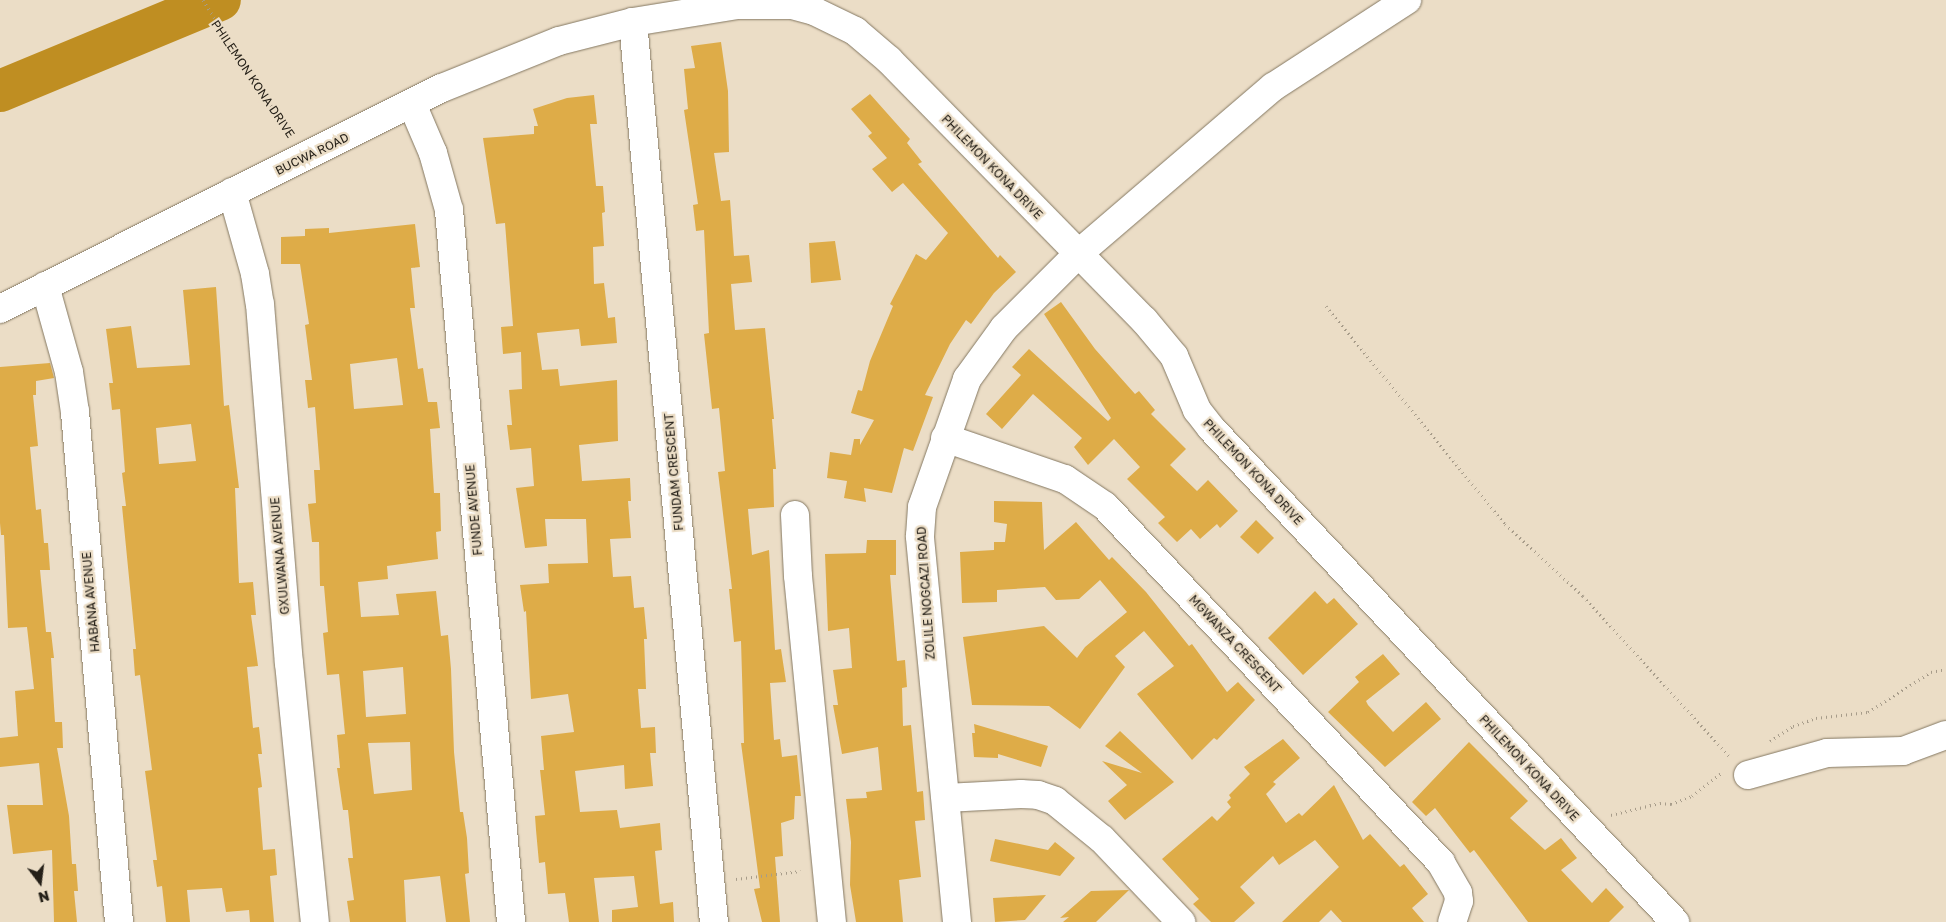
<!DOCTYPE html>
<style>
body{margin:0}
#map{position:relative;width:1946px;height:922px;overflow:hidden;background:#ebddc6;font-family:"Golos Text",sans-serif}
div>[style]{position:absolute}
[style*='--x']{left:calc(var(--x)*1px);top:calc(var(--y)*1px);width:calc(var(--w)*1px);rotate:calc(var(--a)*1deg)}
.river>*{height:42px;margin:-21px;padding:0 21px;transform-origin:21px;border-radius:21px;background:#bf8e22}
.building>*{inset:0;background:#deac48}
.path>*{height:3px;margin-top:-1.5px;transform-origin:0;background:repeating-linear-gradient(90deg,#a79c8a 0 1px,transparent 0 5px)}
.roads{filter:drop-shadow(0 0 1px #847862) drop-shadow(0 0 1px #847862)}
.minor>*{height:28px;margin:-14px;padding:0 14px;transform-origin:14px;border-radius:14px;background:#fff}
span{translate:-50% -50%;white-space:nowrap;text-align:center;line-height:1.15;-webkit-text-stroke:4.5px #ebddc6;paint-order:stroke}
.street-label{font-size:12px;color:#252018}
.north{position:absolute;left:15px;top:857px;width:50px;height:50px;-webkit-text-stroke:4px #ebddc6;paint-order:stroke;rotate:165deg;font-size:14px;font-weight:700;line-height:20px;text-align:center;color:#252018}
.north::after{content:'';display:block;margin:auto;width:18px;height:22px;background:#252018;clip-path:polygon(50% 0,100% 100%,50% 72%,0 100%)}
</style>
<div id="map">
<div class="river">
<i style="--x:0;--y:91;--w:238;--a:-22.5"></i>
</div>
<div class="building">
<i style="clip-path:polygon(721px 42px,728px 91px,729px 152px,714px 153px,721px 201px,730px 200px,734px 256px,749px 255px,752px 282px,731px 284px,735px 330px,765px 328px,774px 419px,772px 419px,776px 469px,773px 469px,774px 507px,748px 509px,752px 555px,769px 550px,775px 650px,781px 649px,786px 682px,770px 683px,774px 740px,780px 739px,782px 757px,797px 755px,801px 796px,795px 796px,794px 819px,781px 823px,783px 856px,775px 857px,780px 922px,762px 922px,754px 889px,760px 888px,741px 743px,744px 743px,741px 641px,734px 642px,729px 589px,732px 589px,718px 472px,725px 471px,719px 408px,712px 409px,704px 334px,709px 333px,704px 230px,696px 231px,693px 205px,698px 204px,684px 110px,688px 109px,684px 69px,695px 68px,691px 46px)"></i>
<i style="clip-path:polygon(870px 94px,910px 139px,907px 143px,922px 162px,918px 164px,998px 258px,1000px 255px,1016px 272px,994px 293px,971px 324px,966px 320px,950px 344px,925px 395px,933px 397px,913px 451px,904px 448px,892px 493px,864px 488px,866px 502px,844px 498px,847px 481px,827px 478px,830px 452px,851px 455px,854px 439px,860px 439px,860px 445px,874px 420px,851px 413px,858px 390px,862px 391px,870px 361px,893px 306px,890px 304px,916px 254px,926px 260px,948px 233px,903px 183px,892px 192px,872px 169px,887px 158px,868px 136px,872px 133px,851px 109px)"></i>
<i style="clip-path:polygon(594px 95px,597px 124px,590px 124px,596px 186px,603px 186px,605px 212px,602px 213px,604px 246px,593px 247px,594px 284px,604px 283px,608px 318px,615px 317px,617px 343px,581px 346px,579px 329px,537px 333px,542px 370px,558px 369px,560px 386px,617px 380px,618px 441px,579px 445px,582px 481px,630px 478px,631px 501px,628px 501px,631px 538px,610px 539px,613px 577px,631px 576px,634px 608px,644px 607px,647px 639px,644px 639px,646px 689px,638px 689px,641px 728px,655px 727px,656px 753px,650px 753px,653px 786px,625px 789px,624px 765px,575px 771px,580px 812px,617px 810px,620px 828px,660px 823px,662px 850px,655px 851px,660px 904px,673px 902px,674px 922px,612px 922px,612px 910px,638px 907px,634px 876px,594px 878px,599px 922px,569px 922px,565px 893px,548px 894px,545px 862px,539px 863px,536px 830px,535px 816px,545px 815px,540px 770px,544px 770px,541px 736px,574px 732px,568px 694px,531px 699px,526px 611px,524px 612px,520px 585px,549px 583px,548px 564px,588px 563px,586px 519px,545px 519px,547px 546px,525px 548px,516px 488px,534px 486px,531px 448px,510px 450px,507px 425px,512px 425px,509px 390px,522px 389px,521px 352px,503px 354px,501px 327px,513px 326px,505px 223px,496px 224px,483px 138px,534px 134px,534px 126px,538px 126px,533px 109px,567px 98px)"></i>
<i style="clip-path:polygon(evenodd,415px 224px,420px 267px,411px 268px,415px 308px,410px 308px,418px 369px,423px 368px,428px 402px,437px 402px,440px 428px,430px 429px,434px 493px,440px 493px,441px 531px,436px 532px,438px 559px,387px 566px,388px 579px,358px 582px,361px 617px,399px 615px,396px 594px,436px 591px,441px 636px,448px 635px,451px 669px,454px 752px,460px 812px,463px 812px,467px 838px,469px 873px,465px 874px,470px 922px,446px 922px,440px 876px,404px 880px,406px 922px,350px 922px,347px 901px,354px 900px,348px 858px,353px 858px,348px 810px,343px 810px,337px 768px,340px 768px,337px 735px,345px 734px,339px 674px,327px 675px,323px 633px,328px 632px,324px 586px,320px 586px,319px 542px,312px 542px,308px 504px,316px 503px,314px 470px,320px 470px,315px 407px,308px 408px,305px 380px,312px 380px,305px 325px,309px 324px,300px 264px,281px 264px,281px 237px,305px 236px,305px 229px,329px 228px,329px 233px,415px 224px,397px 358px,403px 405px,354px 409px,350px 364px,397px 358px,415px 224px,403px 667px,406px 714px,366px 717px,363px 671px,403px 667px,415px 224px,410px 742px,412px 790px,374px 794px,368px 743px,410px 742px)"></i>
<i style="clip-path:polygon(835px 241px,841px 280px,811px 283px,809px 243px)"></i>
<i style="clip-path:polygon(evenodd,216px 287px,224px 406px,229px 405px,239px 488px,235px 488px,239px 583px,253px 582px,256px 615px,251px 615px,258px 666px,247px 667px,253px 728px,259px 727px,262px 754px,258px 754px,262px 787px,258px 788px,263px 850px,275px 849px,277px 875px,270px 876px,274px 922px,250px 922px,249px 910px,226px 912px,222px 888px,187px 890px,190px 922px,166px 922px,162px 886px,157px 887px,153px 860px,157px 860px,145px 771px,152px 770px,140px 675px,135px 676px,133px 649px,136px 649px,122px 506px,126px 506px,122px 473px,125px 472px,120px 409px,112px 410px,109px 383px,113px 383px,106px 329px,131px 326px,137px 368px,190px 365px,183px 290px,216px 287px,191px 424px,196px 461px,159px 464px,156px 428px,191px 424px)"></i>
<i style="clip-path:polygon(1061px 302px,1095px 349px,1135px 394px,1139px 391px,1155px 410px,1151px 414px,1186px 449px,1170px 465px,1197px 491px,1208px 480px,1238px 511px,1220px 528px,1217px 524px,1200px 539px,1191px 529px,1177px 542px,1158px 523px,1165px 517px,1127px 479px,1140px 467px,1114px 439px,1088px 465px,1074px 447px,1082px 438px,1033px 394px,1002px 429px,986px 414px,1021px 375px,1012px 367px,1029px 349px,1108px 421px,1111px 418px,1044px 314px)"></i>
<i style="clip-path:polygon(50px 363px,54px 378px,36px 381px,36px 395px,33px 395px,38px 446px,30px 447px,36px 510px,41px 509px,44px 543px,48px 543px,50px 570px,40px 570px,46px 632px,51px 632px,54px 658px,51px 658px,55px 722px,62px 722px,63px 748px,57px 748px,69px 816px,72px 864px,76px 864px,78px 891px,74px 891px,77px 922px,54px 922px,52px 850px,13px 854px,7px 805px,43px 805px,39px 763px,0 767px,0 738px,18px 736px,15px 691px,34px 689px,27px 627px,8px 628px,4px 535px,1px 535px,0 523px,0 367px)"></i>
<i style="clip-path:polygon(994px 501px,1042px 502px,1044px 550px,1076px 522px,1109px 560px,1112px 557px,1146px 592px,1189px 646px,1192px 644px,1227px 692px,1238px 682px,1255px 700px,1217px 740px,1214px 738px,1192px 760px,1137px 694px,1174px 666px,1144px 631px,1115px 656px,1125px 667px,1080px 729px,1049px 706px,972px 705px,963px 637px,1044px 626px,1077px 658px,1085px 647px,1127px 612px,1100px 580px,1079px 599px,1056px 600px,1045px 587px,997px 590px,997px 602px,962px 603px,960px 552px,994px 550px,994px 542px,1005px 542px,1007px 524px,994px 522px)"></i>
<i style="clip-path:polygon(1256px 520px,1274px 538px,1258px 554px,1240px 537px)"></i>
<i style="clip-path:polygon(867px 540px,896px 540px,896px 575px,890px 575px,897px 661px,905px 660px,907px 687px,902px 688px,903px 726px,911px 725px,917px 792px,923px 791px,925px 820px,915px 821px,921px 877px,899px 880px,903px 922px,856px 922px,850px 885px,851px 842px,846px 799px,867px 798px,866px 792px,882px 790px,878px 747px,842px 754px,833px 705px,838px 705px,833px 670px,852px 668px,849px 628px,828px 631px,825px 554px,866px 553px)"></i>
<i style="clip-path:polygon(1315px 591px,1327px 604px,1334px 598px,1358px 624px,1303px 675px,1268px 638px)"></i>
<i style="clip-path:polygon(1383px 654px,1400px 674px,1366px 701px,1368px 705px,1393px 732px,1426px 702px,1441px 719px,1385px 767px,1328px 712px,1359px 682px,1355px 677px)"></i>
<i style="clip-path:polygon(974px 724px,1048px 746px,1041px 767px,998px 754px,998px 758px,974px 757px,972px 733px,975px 733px)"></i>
<i style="clip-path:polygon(1120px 731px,1174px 782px,1125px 820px,1108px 801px,1127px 785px,1102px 761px,1142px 773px,1105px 746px)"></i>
<i style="clip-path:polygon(1283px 739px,1300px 758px,1273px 782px,1276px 784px,1266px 794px,1286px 823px,1299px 813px,1302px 816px,1334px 785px,1363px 840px,1370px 834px,1400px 867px,1404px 864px,1428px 894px,1412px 908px,1424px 922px,1342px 922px,1331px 910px,1319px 922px,1282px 922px,1339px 867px,1315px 840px,1279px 865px,1273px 856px,1240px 887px,1255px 903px,1234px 922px,1211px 922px,1193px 904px,1199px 899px,1162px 859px,1212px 816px,1217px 821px,1231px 807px,1227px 802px,1231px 798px,1229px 795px,1250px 774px,1244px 767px)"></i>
<i style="clip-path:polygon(1469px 742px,1528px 801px,1510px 818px,1545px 850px,1561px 838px,1577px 858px,1561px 870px,1592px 903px,1606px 888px,1624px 907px,1609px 922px,1528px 922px,1474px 850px,1470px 853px,1435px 808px,1426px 816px,1412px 802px)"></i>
<i style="clip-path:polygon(995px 839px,1048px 850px,1055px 842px,1075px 858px,1060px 876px,990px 861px)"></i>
<i style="clip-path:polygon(1129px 890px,1096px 922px,1063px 922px,1069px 917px,1060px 918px,1091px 891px)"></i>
<i style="clip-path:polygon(1046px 895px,1025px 920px,995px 922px,993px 898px)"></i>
</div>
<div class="path">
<i style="--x:203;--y:0;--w:162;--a:57.1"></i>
<i style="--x:1326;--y:306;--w:282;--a:50.6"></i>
<i style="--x:1505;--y:524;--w:106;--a:42.7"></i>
<i style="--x:1583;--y:596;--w:219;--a:47.6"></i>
<i style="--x:1770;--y:741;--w:27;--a:-33"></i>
<i style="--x:1793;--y:726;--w:24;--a:-19"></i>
<i style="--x:1816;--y:718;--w:52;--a:-6.6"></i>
<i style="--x:1868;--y:712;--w:75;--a:-32.4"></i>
<i style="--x:1931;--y:672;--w:15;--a:-11"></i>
<i style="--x:1611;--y:815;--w:50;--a:-13.8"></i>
<i style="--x:1660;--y:803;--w:11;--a:5"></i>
<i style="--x:1671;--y:804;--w:22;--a:-21"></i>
<i style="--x:1692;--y:796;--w:39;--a:-38"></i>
<i style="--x:736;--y:879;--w:65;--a:-7"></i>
</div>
<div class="roads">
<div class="minor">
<i style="--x:633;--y:22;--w:904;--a:84.86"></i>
<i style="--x:412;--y:104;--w:53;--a:66.8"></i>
<i style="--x:433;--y:153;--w:59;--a:74.3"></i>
<i style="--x:449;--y:210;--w:715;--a:85.02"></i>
<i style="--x:232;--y:192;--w:85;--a:74.3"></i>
<i style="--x:255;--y:274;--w:30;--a:81"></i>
<i style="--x:260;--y:304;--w:360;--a:85.4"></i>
<i style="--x:289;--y:663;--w:260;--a:84.3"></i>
<i style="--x:45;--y:286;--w:89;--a:74.4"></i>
<i style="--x:69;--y:372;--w:40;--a:81.5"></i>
<i style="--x:75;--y:412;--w:512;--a:85.07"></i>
<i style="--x:0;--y:309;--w:494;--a:-26.6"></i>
<i style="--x:442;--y:88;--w:126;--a:-21.9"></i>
<i style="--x:559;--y:41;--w:76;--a:-14.4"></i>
<i style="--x:633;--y:22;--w:106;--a:-9.2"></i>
<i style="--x:738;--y:5;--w:54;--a:0"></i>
<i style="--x:792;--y:5;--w:23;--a:15"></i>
<i style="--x:814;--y:11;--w:46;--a:26"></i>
<i style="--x:855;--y:31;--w:45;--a:40.5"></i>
<i style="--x:889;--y:60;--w:364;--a:45.6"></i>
<i style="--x:1144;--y:320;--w:47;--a:50.2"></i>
<i style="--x:1174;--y:356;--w:59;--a:66.9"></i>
<i style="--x:1197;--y:410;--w:23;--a:52"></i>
<i style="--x:1211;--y:428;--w:678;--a:46.79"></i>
<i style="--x:945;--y:438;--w:127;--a:18.9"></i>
<i style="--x:1065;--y:479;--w:48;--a:34"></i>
<i style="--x:1105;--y:506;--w:490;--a:46.7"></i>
<i style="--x:1441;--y:863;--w:34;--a:60"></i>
<i style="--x:1458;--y:893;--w:8;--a:83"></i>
<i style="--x:1459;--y:901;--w:22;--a:108"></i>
<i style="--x:795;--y:515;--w:61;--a:87.2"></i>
<i style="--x:798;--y:576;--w:348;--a:84.4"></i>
<i style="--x:1748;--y:775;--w:82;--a:-15.6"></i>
<i style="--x:1827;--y:753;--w:76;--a:-1.5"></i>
<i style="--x:1903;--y:751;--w:46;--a:-20.4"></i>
<i style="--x:946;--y:798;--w:75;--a:-3.1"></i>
<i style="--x:1021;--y:794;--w:17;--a:3"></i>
<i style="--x:1038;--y:795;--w:18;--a:19"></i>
<i style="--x:1055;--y:801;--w:60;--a:39"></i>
<i style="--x:1102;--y:839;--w:115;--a:46.4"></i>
<i style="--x:957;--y:922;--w:388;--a:-95.5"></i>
<i style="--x:920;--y:536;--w:29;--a:-86"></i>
<i style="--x:922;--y:507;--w:136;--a:-70.6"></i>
<i style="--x:967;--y:379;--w:63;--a:-54"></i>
<i style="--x:1004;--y:328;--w:105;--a:-45"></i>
<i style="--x:1078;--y:254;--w:257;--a:-40.6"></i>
<i style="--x:1273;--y:87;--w:160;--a:-33"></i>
</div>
</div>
<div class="street-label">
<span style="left:253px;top:79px;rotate:56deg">PHILEMON KONA DRIVE</span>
<span style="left:312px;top:154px;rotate:-26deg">BUCWA ROAD</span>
<span style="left:992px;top:167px;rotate:46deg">PHILEMON KONA DRIVE</span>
<span style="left:674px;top:472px;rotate:-95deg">FUNDAM CRESCENT</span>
<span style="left:1253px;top:472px;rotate:47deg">PHILEMON KONA DRIVE</span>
<span style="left:474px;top:510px;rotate:-95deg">FUNDE AVENUE</span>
<span style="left:280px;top:556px;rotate:-95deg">GXULWANA AVENUE</span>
<span style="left:926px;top:593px;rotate:-94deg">ZOLILE NOGCAZI ROAD</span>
<span style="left:91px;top:602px;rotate:-95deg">HABANA AVENUE</span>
<span style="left:1235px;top:644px;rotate:47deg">MGWANZA CRESCENT</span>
<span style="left:1529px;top:768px;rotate:47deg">PHILEMON KONA DRIVE</span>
</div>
<div class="north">N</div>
</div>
